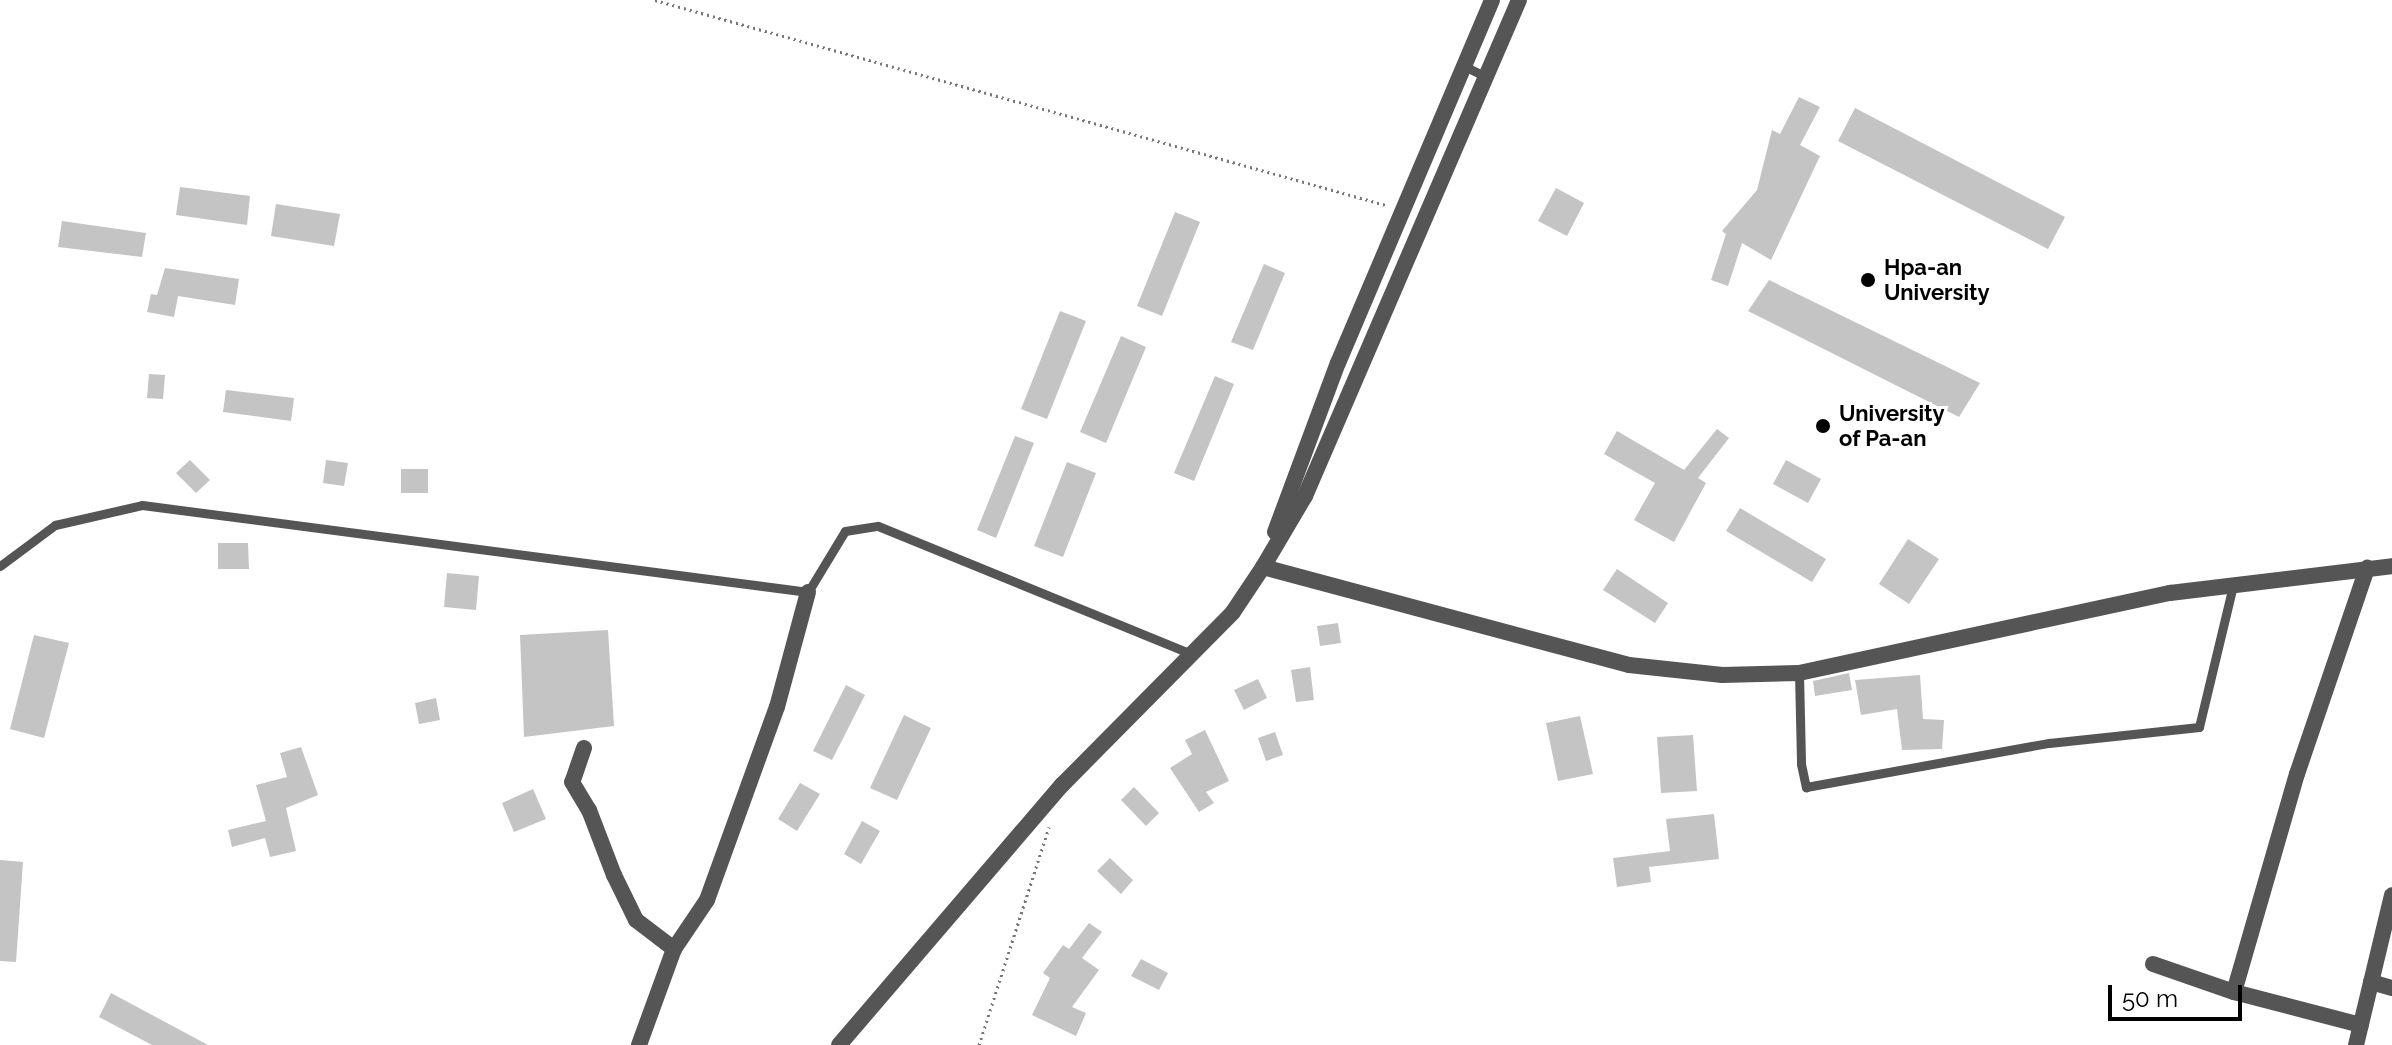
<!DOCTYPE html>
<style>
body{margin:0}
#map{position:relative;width:2392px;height:1045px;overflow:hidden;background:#fff;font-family:Raleway,sans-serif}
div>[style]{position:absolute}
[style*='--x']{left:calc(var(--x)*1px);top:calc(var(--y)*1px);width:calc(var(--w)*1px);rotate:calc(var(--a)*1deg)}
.building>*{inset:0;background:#c4c4c4}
.path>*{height:3px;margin-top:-1.5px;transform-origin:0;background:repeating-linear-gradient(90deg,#777 0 2px,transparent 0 6px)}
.service>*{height:9px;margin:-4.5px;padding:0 4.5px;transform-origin:4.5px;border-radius:4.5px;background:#555}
.minor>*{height:16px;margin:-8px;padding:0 8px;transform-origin:8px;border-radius:8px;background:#555}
.tertiary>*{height:16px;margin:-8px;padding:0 8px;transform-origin:8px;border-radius:8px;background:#555}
.dots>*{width:22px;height:22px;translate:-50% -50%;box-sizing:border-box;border:4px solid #fff;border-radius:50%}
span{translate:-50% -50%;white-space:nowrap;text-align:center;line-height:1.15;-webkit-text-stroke:6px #fff;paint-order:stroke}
.poi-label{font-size:22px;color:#000;font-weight:700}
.left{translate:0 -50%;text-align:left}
.scale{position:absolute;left:2108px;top:985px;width:134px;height:36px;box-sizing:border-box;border:4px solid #000;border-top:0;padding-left:10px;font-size:24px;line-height:28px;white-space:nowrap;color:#000;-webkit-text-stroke:6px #fff;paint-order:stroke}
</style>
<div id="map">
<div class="building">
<i style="clip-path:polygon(1799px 97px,1820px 107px,1800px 145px,1820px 156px,1771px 260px,1742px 243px,1728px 286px,1711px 280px,1726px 234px,1722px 231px,1757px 190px,1772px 130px,1780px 134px)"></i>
<i style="clip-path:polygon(1855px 108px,2065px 217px,2048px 249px,1838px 141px)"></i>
<i style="clip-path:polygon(180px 187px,250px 196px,247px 225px,176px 215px)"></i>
<i style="clip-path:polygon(1556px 188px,1584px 203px,1567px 236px,1538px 221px)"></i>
<i style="clip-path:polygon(276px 204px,340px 214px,334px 246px,271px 236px)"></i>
<i style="clip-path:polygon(1175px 212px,1200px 222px,1162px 316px,1137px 306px)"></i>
<i style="clip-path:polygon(62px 221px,146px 233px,142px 257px,58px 247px)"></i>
<i style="clip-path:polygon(1264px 264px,1285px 273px,1253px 350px,1231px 342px)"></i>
<i style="clip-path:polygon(165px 268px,239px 279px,235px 305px,178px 296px,174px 317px,147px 312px,151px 294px,157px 295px)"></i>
<i style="clip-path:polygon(1769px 280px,1980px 383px,1959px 417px,1748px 311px)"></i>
<i style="clip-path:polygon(1060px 311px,1086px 321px,1047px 419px,1021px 409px)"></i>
<i style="clip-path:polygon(1121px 336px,1146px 347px,1106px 443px,1080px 432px)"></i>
<i style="clip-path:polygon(149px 374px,165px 375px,163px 399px,147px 398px)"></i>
<i style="clip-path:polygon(1215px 376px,1234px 384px,1194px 481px,1174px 473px)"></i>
<i style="clip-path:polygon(226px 390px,294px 398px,291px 421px,223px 412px)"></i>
<i style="clip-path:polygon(1717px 429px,1729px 438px,1698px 478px,1706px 483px,1674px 542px,1634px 520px,1655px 483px,1604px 454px,1617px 431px,1684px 470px)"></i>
<i style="clip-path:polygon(1015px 436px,1034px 443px,996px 538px,977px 530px)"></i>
<i style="clip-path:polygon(190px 460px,210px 480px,196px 493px,176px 473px)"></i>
<i style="clip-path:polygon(326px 460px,348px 463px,344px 486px,323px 483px)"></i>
<i style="clip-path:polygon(1786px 460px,1821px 479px,1808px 503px,1773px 484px)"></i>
<i style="clip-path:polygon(1067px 462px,1096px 473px,1063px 557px,1034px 546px)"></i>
<i style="clip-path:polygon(401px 469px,428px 469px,428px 493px,401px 493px)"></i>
<i style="clip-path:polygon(1740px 508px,1826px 559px,1812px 582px,1726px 531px)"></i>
<i style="clip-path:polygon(1908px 539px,1939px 559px,1909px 604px,1879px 584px)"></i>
<i style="clip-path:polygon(218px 543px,248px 543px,249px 569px,218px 569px)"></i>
<i style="clip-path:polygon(1617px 569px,1668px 603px,1655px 623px,1603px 590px)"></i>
<i style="clip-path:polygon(447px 573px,479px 576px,476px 610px,444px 607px)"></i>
<i style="clip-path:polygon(1338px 623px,1341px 643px,1320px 646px,1317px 626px)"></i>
<i style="clip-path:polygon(608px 630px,614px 726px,524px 737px,520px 635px)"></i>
<i style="clip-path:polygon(34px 635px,69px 643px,44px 738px,10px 729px)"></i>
<i style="clip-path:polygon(1310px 667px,1314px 700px,1296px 702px,1291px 670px)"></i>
<i style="clip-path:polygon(1849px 673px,1852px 690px,1815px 696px,1813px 681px)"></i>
<i style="clip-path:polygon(1920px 675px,1923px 719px,1944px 720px,1942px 749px,1902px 750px,1897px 709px,1861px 715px,1855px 680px)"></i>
<i style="clip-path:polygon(1258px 679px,1267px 698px,1244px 710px,1234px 690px)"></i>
<i style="clip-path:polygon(846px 685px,865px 695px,832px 760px,813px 751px)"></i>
<i style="clip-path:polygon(436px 698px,440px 720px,419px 724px,415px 703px)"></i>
<i style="clip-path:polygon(904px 715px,931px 728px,897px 800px,870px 788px)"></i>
<i style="clip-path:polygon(1580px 716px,1593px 774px,1558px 781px,1546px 723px)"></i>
<i style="clip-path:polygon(1205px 730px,1229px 781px,1206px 792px,1214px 803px,1199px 812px,1170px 768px,1192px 754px,1185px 740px)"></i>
<i style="clip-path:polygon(1275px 732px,1283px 755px,1266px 761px,1258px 738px)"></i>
<i style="clip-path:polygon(1693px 735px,1697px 791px,1661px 793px,1657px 737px)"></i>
<i style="clip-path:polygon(301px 747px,318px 795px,286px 808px,296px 851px,270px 857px,265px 838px,232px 847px,228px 830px,266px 821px,256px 785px,287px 777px,280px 753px)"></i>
<i style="clip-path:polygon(800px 783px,820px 794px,797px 831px,778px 819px)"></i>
<i style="clip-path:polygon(1134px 787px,1159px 813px,1146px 826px,1121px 800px)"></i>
<i style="clip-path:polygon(533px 789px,546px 819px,514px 832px,502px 803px)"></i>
<i style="clip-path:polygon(1714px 814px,1719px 859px,1649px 867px,1651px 882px,1617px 887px,1613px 858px,1670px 851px,1666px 819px)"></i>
<i style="clip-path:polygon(862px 821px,880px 831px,861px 864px,844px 854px)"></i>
<i style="clip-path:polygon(1110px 858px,1133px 880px,1121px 894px,1097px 871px)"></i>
<i style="clip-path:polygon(0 860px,23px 862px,16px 962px,0 961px)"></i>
<i style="clip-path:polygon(1089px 923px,1102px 932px,1082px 958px,1099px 970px,1072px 1007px,1086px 1013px,1076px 1036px,1032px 1015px,1050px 978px,1043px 973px,1063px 945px,1069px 949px)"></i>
<i style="clip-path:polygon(1141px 959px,1168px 973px,1159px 990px,1131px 976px)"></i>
<i style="clip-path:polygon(111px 993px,208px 1045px,152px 1045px,99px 1017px)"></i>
</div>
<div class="path">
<i style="--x:655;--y:0;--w:759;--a:15.67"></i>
<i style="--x:979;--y:1045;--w:229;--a:-72.2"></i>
</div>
<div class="service">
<i style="--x:1464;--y:66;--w:25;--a:26"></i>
<i style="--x:0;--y:566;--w:69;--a:-36.7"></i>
<i style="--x:55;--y:525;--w:89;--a:-12.9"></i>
<i style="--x:142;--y:505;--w:672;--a:7.44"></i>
<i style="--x:808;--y:592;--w:71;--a:-58.8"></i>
<i style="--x:845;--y:531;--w:33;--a:-9"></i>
<i style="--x:878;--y:526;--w:339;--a:22.2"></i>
<i style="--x:1799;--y:673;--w:91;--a:88.7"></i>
<i style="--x:1801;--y:764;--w:24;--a:78"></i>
<i style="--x:1806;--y:787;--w:247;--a:-10.3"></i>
<i style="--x:2049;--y:743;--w:151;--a:-6.1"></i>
<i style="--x:2199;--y:727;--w:146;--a:-76.5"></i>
</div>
<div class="minor">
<i style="--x:1275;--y:532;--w:180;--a:-69.6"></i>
<i style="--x:1338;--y:363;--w:394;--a:-67"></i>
<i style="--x:1263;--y:567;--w:82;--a:-59.4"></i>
<i style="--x:1305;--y:496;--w:540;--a:-66.66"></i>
<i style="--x:584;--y:748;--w:36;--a:109"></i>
<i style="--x:572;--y:782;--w:33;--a:59"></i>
<i style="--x:589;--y:810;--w:70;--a:69"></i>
<i style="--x:614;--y:875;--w:50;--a:63.9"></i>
<i style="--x:636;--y:920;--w:48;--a:37.3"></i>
<i style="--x:2153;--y:964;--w:86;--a:19.1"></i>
<i style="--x:2234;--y:992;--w:131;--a:14.6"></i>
<i style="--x:2371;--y:982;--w:22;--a:16"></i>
<i style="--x:2234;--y:992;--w:227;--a:-73.9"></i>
<i style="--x:2297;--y:774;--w:218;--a:-71.2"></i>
<i style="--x:639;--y:1045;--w:102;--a:-70"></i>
<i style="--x:674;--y:949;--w:59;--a:-56"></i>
<i style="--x:707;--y:900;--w:205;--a:-70.1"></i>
<i style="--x:777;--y:707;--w:119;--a:-74.9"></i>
<i style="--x:2356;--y:1045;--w:154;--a:-76.5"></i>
</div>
<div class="tertiary">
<i style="--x:839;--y:1045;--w:343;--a:-49.4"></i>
<i style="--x:1062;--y:785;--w:243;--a:-45.3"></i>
<i style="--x:1233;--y:612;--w:54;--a:-56.3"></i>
<i style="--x:1263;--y:567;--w:379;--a:15"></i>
<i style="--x:1629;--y:665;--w:94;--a:6.1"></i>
<i style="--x:1722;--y:675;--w:77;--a:-1.5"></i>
<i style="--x:1799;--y:673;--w:380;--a:-12.2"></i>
<i style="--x:2170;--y:593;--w:224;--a:-6.9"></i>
</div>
<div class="dots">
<i style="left:1868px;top:280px;background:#000"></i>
<i style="left:1823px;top:426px;background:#000"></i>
</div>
<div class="poi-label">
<span class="left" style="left:1884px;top:280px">Hpa-an<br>University</span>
<span class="left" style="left:1839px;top:426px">University<br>of Pa-an</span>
</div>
<div class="scale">50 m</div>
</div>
